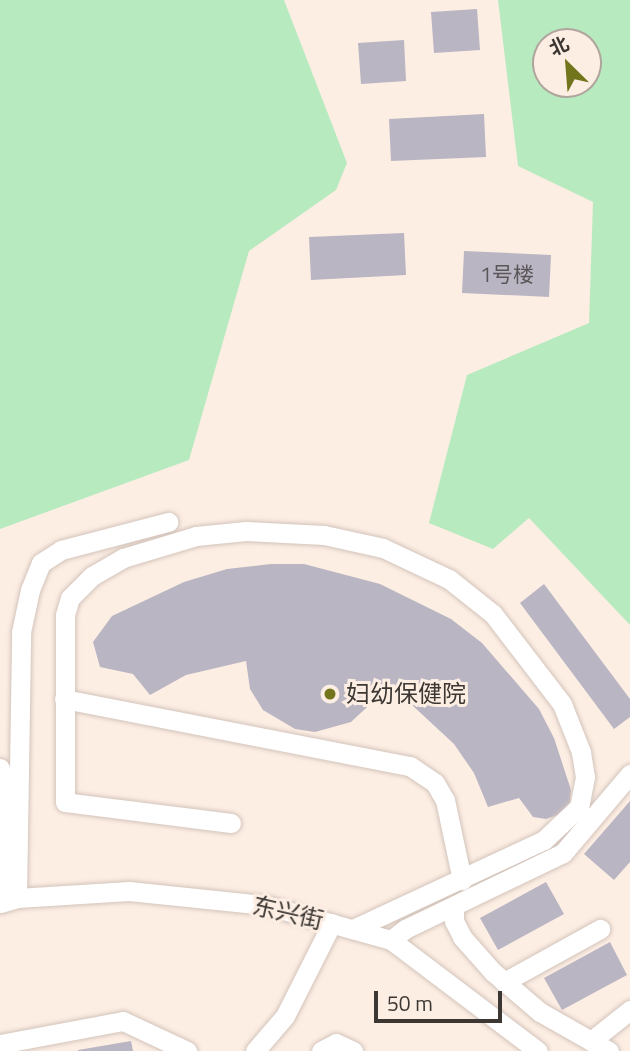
<!DOCTYPE html>
<meta charset="utf-8">
<style>
body{margin:0}
#map{position:relative;width:630px;height:1051px;overflow:hidden;background:#fdeee4;font-family:"Titillium Web","Noto Sans SC",sans-serif}
div>[style]{position:absolute}
[style*='--x']{left:calc(var(--x)*1px);top:calc(var(--y)*1px);width:calc(var(--w)*1px);rotate:calc(var(--a)*1deg)}
.green>*{inset:0;background:#b7eabf}
.building>*{inset:0;background:#b9b5c3}
.roads{filter:drop-shadow(0 0 2px #d3c4bb) drop-shadow(0 0 2px #d3c4bb)}
.minor>*{height:19px;margin:-9.5px;padding:0 9.5px;transform-origin:9.5px;border-radius:9.5px;background:#fff}
.dots>*{width:19px;height:19px;translate:-50% -50%;box-sizing:border-box;border:4px solid #fdeee4;border-radius:50%}
span{translate:-50% -50%;white-space:nowrap;text-align:center;line-height:1.15;-webkit-text-stroke:6px #fdeee4;paint-order:stroke}
.number-label{font-size:21px;color:#5b5657}
.number-label span{-webkit-text-stroke-width:0}
.poi-label{font-size:24px;color:#3c3733}
.left{translate:0 -50%;text-align:left}
.street-label{font-size:24px;color:#3c3733}
.north{position:absolute;left:532px;top:28px;width:70px;height:70px;box-sizing:border-box;background:#fdeee4;border:2px solid #b0a59d;border-radius:50%;rotate:335deg;font-size:19px;font-weight:700;line-height:28px;text-align:center;color:#3c3733}
.north::after{content:'';display:block;margin:auto;width:24px;height:32px;background:#72751c;clip-path:polygon(50% 0,100% 100%,50% 72%,0 100%)}
.scale{position:absolute;left:374px;top:991px;width:128px;height:32px;box-sizing:border-box;border:4px solid #3c3733;border-top:0;padding-left:9px;font-size:21px;line-height:24px;white-space:nowrap;color:#3c3733;-webkit-text-stroke:5px #fdeee4;paint-order:stroke}
</style>
<div id="map">
<div class="green">
<i style="clip-path:polygon(0 0,284px 0,347px 163px,336px 190px,249px 251px,189px 460px,0 529px)"></i>
<i style="clip-path:polygon(evenodd,498px 0,630px 0,630px 625px,529px 518px,493px 549px,429px 523px,467px 375px,589px 323px,593px 202px,518px 166px,498px 0,588px 42px,588px 84px,546px 84px,546px 42px,588px 42px)"></i>
</div>
<div class="building">
<i style="clip-path:polygon(477px 9px,480px 50px,434px 53px,431px 12px)"></i>
<i style="clip-path:polygon(404px 40px,406px 81px,361px 84px,358px 43px)"></i>
<i style="clip-path:polygon(484px 114px,486px 157px,391px 161px,389px 119px)"></i>
<i style="clip-path:polygon(404px 233px,406px 275px,311px 280px,309px 237px)"></i>
<i style="clip-path:polygon(464px 251px,551px 255px,549px 297px,462px 293px)"></i>
<i style="clip-path:polygon(271px 564px,304px 564px,380px 584px,451px 619px,482px 643px,539px 709px,554px 738px,571px 790px,570px 802px,561px 814px,546px 819px,533px 817px,519px 798px,488px 807px,474px 773px,454px 744px,385px 680px,379px 696px,351px 722px,315px 732px,295px 729px,263px 710px,250px 689px,246px 661px,186px 675px,150px 695px,133px 674px,100px 667px,93px 642px,112px 616px,184px 582px,227px 569px)"></i>
<i style="clip-path:polygon(544px 584px,630px 699px,630px 717px,614px 729px,520px 603px)"></i>
<i style="clip-path:polygon(630px 801px,630px 862px,614px 880px,584px 854px)"></i>
<i style="clip-path:polygon(546px 882px,564px 914px,498px 950px,480px 918px)"></i>
<i style="clip-path:polygon(610px 942px,627px 975px,562px 1010px,544px 978px)"></i>
<i style="clip-path:polygon(131px 1041px,133px 1051px,78px 1051px,78px 1050px)"></i>
</div>
<div class="roads">
<div class="minor">
<i style="--x:64;--y:699;--w:352;--a:11"></i>
<i style="--x:410;--y:766;--w:30;--a:34"></i>
<i style="--x:435;--y:783;--w:20;--a:60"></i>
<i style="--x:445;--y:800;--w:82;--a:78"></i>
<i style="--x:0;--y:768;--w:134;--a:89.1"></i>
<i style="--x:231;--y:823;--w:167;--a:-172.8"></i>
<i style="--x:65;--y:802;--w:187;--a:-90"></i>
<i style="--x:65;--y:615;--w:18;--a:-74"></i>
<i style="--x:70;--y:598;--w:31;--a:-45"></i>
<i style="--x:92;--y:576;--w:36;--a:-30"></i>
<i style="--x:123;--y:558;--w:76;--a:-16.8"></i>
<i style="--x:196;--y:536;--w:50;--a:-5.7"></i>
<i style="--x:246;--y:531;--w:78;--a:2.9"></i>
<i style="--x:324;--y:535;--w:60;--a:12.4"></i>
<i style="--x:383;--y:548;--w:73;--a:25.2"></i>
<i style="--x:449;--y:579;--w:56;--a:38.5"></i>
<i style="--x:493;--y:614;--w:113;--a:52.5"></i>
<i style="--x:562;--y:704;--w:52;--a:68.4"></i>
<i style="--x:581;--y:752;--w:25;--a:81"></i>
<i style="--x:585;--y:777;--w:31;--a:101"></i>
<i style="--x:579;--y:807;--w:48;--a:136.7"></i>
<i style="--x:544;--y:840;--w:211;--a:155"></i>
<i style="--x:17;--y:898;--w:266;--a:-89.1"></i>
<i style="--x:21;--y:632;--w:43;--a:-77.9"></i>
<i style="--x:30;--y:590;--w:29;--a:-68"></i>
<i style="--x:41;--y:563;--w:24;--a:-33"></i>
<i style="--x:61;--y:550;--w:111;--a:-14.7"></i>
<i style="--x:0;--y:903;--w:18;--a:-16"></i>
<i style="--x:17;--y:898;--w:112;--a:-3.6"></i>
<i style="--x:129;--y:891;--w:137;--a:5.9"></i>
<i style="--x:265;--y:905;--w:131;--a:15.5"></i>
<i style="--x:391;--y:940;--w:184;--a:37.1"></i>
<i style="--x:454;--y:908;--w:13;--a:90"></i>
<i style="--x:454;--y:921;--w:18;--a:63"></i>
<i style="--x:462;--y:937;--w:47;--a:48.5"></i>
<i style="--x:493;--y:972;--w:62;--a:40.4"></i>
<i style="--x:540;--y:1012;--w:79;--a:29.5"></i>
<i style="--x:391;--y:940;--w:18;--a:-38"></i>
<i style="--x:405;--y:929;--w:175;--a:-25.7"></i>
<i style="--x:563;--y:853;--w:104;--a:-49.7"></i>
<i style="--x:504;--y:982;--w:110;--a:-28.9"></i>
<i style="--x:591;--y:1041;--w:50;--a:-38.5"></i>
<i style="--x:0;--y:1044;--w:125;--a:-10.6"></i>
<i style="--x:123;--y:1021;--w:71;--a:25.1"></i>
<i style="--x:255;--y:1051;--w:46;--a:-49.4"></i>
<i style="--x:285;--y:1016;--w:104;--a:-63.2"></i>
<i style="--x:321;--y:1051;--w:17;--a:-28"></i>
<i style="--x:336;--y:1043;--w:19;--a:25"></i>
</div>
</div>
<div class="dots">
<i style="left:330px;top:694px;background:#72751c"></i>
</div>
<div class="number-label">
<span style="left:507px;top:274px">1号楼</span>
</div>
<div class="poi-label">
<span class="left" style="left:346px;top:694px">妇幼保健院</span>
</div>
<div class="street-label">
<span style="left:288px;top:913px;rotate:13deg">东兴街</span>
</div>
<div class="north">北</div>
<div class="scale">50 m</div>
</div>
